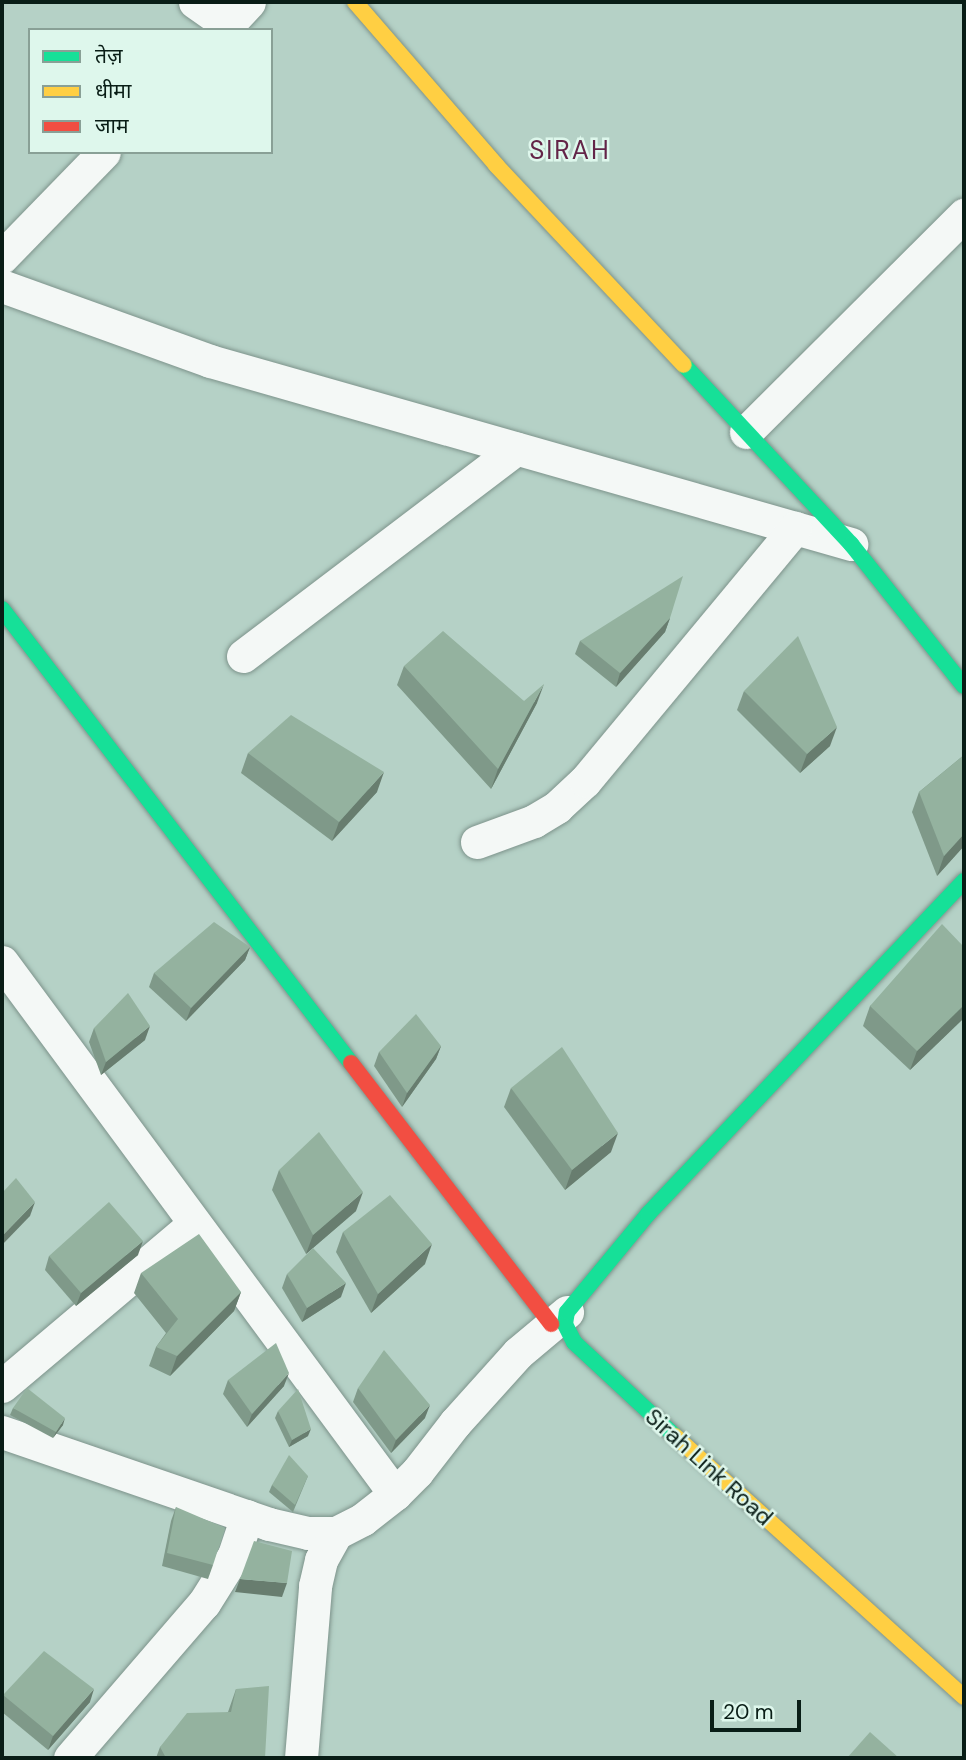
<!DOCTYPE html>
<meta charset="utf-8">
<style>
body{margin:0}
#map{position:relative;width:966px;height:1760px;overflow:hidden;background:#b5d1c6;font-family:"DM Sans","Noto Sans Devanagari",sans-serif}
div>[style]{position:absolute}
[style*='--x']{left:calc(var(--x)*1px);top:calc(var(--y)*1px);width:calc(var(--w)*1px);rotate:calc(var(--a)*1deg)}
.roads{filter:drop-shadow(0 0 2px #7d938b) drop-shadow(0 0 2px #7d938b)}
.street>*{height:33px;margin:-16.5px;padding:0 16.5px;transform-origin:16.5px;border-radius:16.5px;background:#f4f8f6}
.fast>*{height:16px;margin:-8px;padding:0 8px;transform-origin:8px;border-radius:8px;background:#16e098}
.slow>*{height:16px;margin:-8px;padding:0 8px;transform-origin:8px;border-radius:8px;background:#ffcf43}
.jam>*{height:16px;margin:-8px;padding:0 8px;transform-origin:8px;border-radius:8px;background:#f24e42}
.wall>*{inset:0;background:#7f9989}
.shaded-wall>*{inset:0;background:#687d6f}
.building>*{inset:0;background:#94b29f}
span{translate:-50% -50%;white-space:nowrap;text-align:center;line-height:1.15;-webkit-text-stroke:5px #def7ec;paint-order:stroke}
.street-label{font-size:23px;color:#091d16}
.quarter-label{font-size:26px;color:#632448;letter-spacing:2px}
.frame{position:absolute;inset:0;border:4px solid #091d16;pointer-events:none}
.legend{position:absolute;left:28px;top:28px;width:245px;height:126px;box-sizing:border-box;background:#def7ec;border:2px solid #89a096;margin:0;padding:9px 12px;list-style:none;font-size:21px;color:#091d16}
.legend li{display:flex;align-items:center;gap:14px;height:35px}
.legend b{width:35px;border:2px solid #89a096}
.scale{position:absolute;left:710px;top:1700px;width:91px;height:32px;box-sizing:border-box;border:4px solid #091d16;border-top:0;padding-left:9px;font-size:21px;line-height:24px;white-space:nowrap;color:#091d16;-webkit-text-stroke:5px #def7ec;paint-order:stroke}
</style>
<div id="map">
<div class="roads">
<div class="street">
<i style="--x:195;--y:2;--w:40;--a:34.9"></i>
<i style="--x:223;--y:30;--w:38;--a:-47"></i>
<i style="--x:2;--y:257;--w:146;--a:-45.8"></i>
<i style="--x:2;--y:286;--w:221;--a:19.8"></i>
<i style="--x:210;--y:361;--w:667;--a:15.93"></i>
<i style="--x:746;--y:432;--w:308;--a:-44.9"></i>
<i style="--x:243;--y:656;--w:343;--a:-37.2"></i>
<i style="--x:477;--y:842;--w:61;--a:-20.2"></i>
<i style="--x:534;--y:821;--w:27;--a:-31"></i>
<i style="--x:557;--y:807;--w:38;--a:-43"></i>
<i style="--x:585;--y:781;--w:329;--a:-50.3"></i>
<i style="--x:2;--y:962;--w:661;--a:53.55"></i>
<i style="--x:2;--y:1386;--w:251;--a:-40.2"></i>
<i style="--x:2;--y:1432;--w:282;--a:19"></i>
<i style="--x:269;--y:1524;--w:40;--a:13"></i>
<i style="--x:308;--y:1533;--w:28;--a:0"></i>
<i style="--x:336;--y:1533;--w:30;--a:-27"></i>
<i style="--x:363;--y:1519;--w:41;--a:-38"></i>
<i style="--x:395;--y:1494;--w:31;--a:-45"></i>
<i style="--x:417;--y:1472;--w:62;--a:-52.2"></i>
<i style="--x:455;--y:1423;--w:94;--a:-48"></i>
<i style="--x:518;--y:1353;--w:64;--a:-39.9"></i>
<i style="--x:70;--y:1758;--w:205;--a:-49.2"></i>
<i style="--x:204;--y:1603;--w:57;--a:-58"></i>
<i style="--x:234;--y:1555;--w:41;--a:-71.6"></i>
<i style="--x:301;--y:1758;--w:173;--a:-85.3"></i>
<i style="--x:315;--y:1586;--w:27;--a:-77"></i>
<i style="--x:321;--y:1560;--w:31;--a:-61"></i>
</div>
<div class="fast">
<i style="--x:684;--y:365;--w:245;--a:47"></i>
<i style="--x:851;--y:544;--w:181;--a:51.5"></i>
<i style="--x:2;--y:609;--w:573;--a:52.45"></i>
<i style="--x:675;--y:1436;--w:138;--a:-137.1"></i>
<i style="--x:574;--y:1342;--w:20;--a:-117"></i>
<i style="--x:565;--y:1324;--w:12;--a:-81"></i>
<i style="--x:567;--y:1312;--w:127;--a:-50.4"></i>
<i style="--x:648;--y:1214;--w:459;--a:-46.5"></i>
</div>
<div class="slow">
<i style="--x:355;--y:2;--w:216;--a:49.1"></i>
<i style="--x:496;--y:165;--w:274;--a:46.8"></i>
<i style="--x:675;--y:1436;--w:389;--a:42.1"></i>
</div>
<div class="jam">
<i style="--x:351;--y:1063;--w:329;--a:52.5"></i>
</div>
</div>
<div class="wall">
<i style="clip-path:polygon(670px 618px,665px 632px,616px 687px,575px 654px,580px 641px)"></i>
<i style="clip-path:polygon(404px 666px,524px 701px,537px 703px,491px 789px,397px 685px)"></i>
<i style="clip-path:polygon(744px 691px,830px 746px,800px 773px,737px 710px)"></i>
<i style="clip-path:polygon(248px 753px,377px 792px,332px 841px,241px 773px)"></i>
<i style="clip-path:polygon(964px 755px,964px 846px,937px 876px,912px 812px,919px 792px)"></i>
<i style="clip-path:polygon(250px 947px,245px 960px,186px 1021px,149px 987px,154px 973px)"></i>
<i style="clip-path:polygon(964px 947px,964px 1018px,910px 1070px,863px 1026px,870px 1006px)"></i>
<i style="clip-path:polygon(94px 1028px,145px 1040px,101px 1075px,89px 1042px)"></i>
<i style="clip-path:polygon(441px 1046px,436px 1059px,402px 1107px,374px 1066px,379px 1052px)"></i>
<i style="clip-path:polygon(511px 1088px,611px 1152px,565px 1190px,504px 1107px)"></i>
<i style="clip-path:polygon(279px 1170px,356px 1211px,306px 1254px,272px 1190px)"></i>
<i style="clip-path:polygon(343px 1232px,425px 1264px,371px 1313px,336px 1252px)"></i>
<i style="clip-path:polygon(138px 1255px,76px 1306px,45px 1270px,49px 1256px)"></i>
<i style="clip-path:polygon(141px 1273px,241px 1292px,234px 1311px,170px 1376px,149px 1366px,156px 1347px,166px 1333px,134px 1293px)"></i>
<i style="clip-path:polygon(287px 1274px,341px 1297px,302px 1322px,282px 1288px)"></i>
<i style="clip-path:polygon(228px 1380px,284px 1386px,247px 1427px,223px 1394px)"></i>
<i style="clip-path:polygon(358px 1388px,425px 1418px,391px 1453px,353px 1402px)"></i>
<i style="clip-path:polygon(13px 1408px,63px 1425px,53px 1438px,10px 1415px)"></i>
<i style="clip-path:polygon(278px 1411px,308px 1436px,289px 1447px,275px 1418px)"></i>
<i style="clip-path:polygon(308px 1476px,293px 1512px,269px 1492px,272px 1485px)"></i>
<i style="clip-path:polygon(176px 1507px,213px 1565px,208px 1579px,162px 1566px,171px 1521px)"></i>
<i style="clip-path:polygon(236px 1689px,265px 1758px,156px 1758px,160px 1747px,228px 1712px)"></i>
<i style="clip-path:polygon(3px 1695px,90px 1702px,48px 1750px,2px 1712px,2px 1700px)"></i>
</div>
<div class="shaded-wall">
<i style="clip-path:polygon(670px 618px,665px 632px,616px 687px,620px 673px)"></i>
<i style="clip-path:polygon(544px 684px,537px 703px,491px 789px,498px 769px)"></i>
<i style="clip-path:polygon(837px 727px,830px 746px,800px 773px,807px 754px)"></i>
<i style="clip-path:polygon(384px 772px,377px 792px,332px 841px,339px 822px)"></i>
<i style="clip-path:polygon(964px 834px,964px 846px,937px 876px,944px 856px)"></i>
<i style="clip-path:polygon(250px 947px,245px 960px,186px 1021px,191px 1008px)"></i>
<i style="clip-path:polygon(964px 1005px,964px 1018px,910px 1070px,917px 1051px)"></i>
<i style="clip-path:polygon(150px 1026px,145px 1040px,101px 1075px,106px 1062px)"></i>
<i style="clip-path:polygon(441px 1046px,436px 1059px,402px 1107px,407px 1093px)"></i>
<i style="clip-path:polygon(618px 1133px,611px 1152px,565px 1190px,572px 1170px)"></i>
<i style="clip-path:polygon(363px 1192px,356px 1211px,306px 1254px,313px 1235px)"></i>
<i style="clip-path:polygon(35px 1202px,30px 1216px,2px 1245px,2px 1236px)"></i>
<i style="clip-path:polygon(143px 1241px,138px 1255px,76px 1306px,81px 1293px)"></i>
<i style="clip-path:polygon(432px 1244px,425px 1264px,371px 1313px,378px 1294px)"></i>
<i style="clip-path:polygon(346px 1283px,341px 1297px,302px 1322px,307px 1308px)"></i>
<i style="clip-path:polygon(241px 1292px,234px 1311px,170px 1376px,177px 1356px)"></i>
<i style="clip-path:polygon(289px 1373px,284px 1386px,247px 1427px,252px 1414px)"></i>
<i style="clip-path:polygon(430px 1405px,425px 1418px,391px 1453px,396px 1440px)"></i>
<i style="clip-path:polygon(65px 1418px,63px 1425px,53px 1438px,56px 1432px)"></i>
<i style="clip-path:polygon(311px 1429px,308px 1436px,289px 1447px,292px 1440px)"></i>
<i style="clip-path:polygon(240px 1579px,287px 1583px,282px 1597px,235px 1592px)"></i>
<i style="clip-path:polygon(94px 1689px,90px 1702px,48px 1750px,53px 1736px)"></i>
</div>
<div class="building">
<i style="clip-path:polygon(683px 576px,670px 618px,620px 673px,580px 641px)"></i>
<i style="clip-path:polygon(443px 631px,524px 701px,544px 684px,498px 769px,404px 666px)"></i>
<i style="clip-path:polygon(798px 636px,837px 727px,807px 754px,744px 691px)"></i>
<i style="clip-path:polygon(291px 715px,384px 772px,339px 822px,248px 753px)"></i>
<i style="clip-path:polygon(964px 755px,964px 834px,944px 856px,919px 792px)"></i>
<i style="clip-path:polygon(214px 922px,250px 947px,191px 1008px,154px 973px)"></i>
<i style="clip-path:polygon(942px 924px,964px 947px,964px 1005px,917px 1051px,870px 1006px)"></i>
<i style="clip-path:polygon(128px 993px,150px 1026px,106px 1062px,94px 1028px)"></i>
<i style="clip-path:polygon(416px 1014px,441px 1046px,407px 1093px,379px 1052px)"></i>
<i style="clip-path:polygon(562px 1047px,618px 1133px,572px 1170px,511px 1088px)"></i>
<i style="clip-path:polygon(319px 1132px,363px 1192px,313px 1235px,279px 1170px)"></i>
<i style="clip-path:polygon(16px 1178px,35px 1202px,2px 1236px,2px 1193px)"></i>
<i style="clip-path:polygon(390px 1195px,432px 1244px,378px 1294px,343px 1232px)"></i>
<i style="clip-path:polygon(109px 1202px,143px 1241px,81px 1293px,49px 1256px)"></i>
<i style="clip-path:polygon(199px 1234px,241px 1292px,177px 1356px,156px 1347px,178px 1319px,141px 1273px)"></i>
<i style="clip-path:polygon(313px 1248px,346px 1283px,307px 1308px,287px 1274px)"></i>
<i style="clip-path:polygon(276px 1343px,289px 1373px,252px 1414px,228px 1380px)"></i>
<i style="clip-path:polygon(384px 1350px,430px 1405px,396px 1440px,358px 1388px)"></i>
<i style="clip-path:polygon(27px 1388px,65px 1418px,56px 1432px,13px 1408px)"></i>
<i style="clip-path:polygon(298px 1389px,311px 1429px,292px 1440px,278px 1411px)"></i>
<i style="clip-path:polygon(289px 1455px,308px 1476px,295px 1505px,272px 1485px)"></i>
<i style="clip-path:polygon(176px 1507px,225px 1528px,213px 1565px,167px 1553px)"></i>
<i style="clip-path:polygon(254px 1541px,292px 1551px,287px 1583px,240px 1579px)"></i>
<i style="clip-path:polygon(44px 1651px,94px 1689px,53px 1736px,3px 1695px)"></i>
<i style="clip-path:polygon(269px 1686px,265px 1758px,166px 1758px,160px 1747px,187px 1713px,231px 1712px,236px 1689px)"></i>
<i style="clip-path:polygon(870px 1732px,899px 1758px,847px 1758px)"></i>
</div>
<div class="street-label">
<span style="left:709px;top:1467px;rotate:42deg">Sirah Link Road</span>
</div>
<div class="quarter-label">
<span style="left:570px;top:151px">SIRAH</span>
</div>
<div class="frame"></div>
<ul class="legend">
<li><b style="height:9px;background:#16e098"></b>तेज़</li>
<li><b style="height:9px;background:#ffcf43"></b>धीमा</li>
<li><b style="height:9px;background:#f24e42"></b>जाम</li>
</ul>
<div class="scale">20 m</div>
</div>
